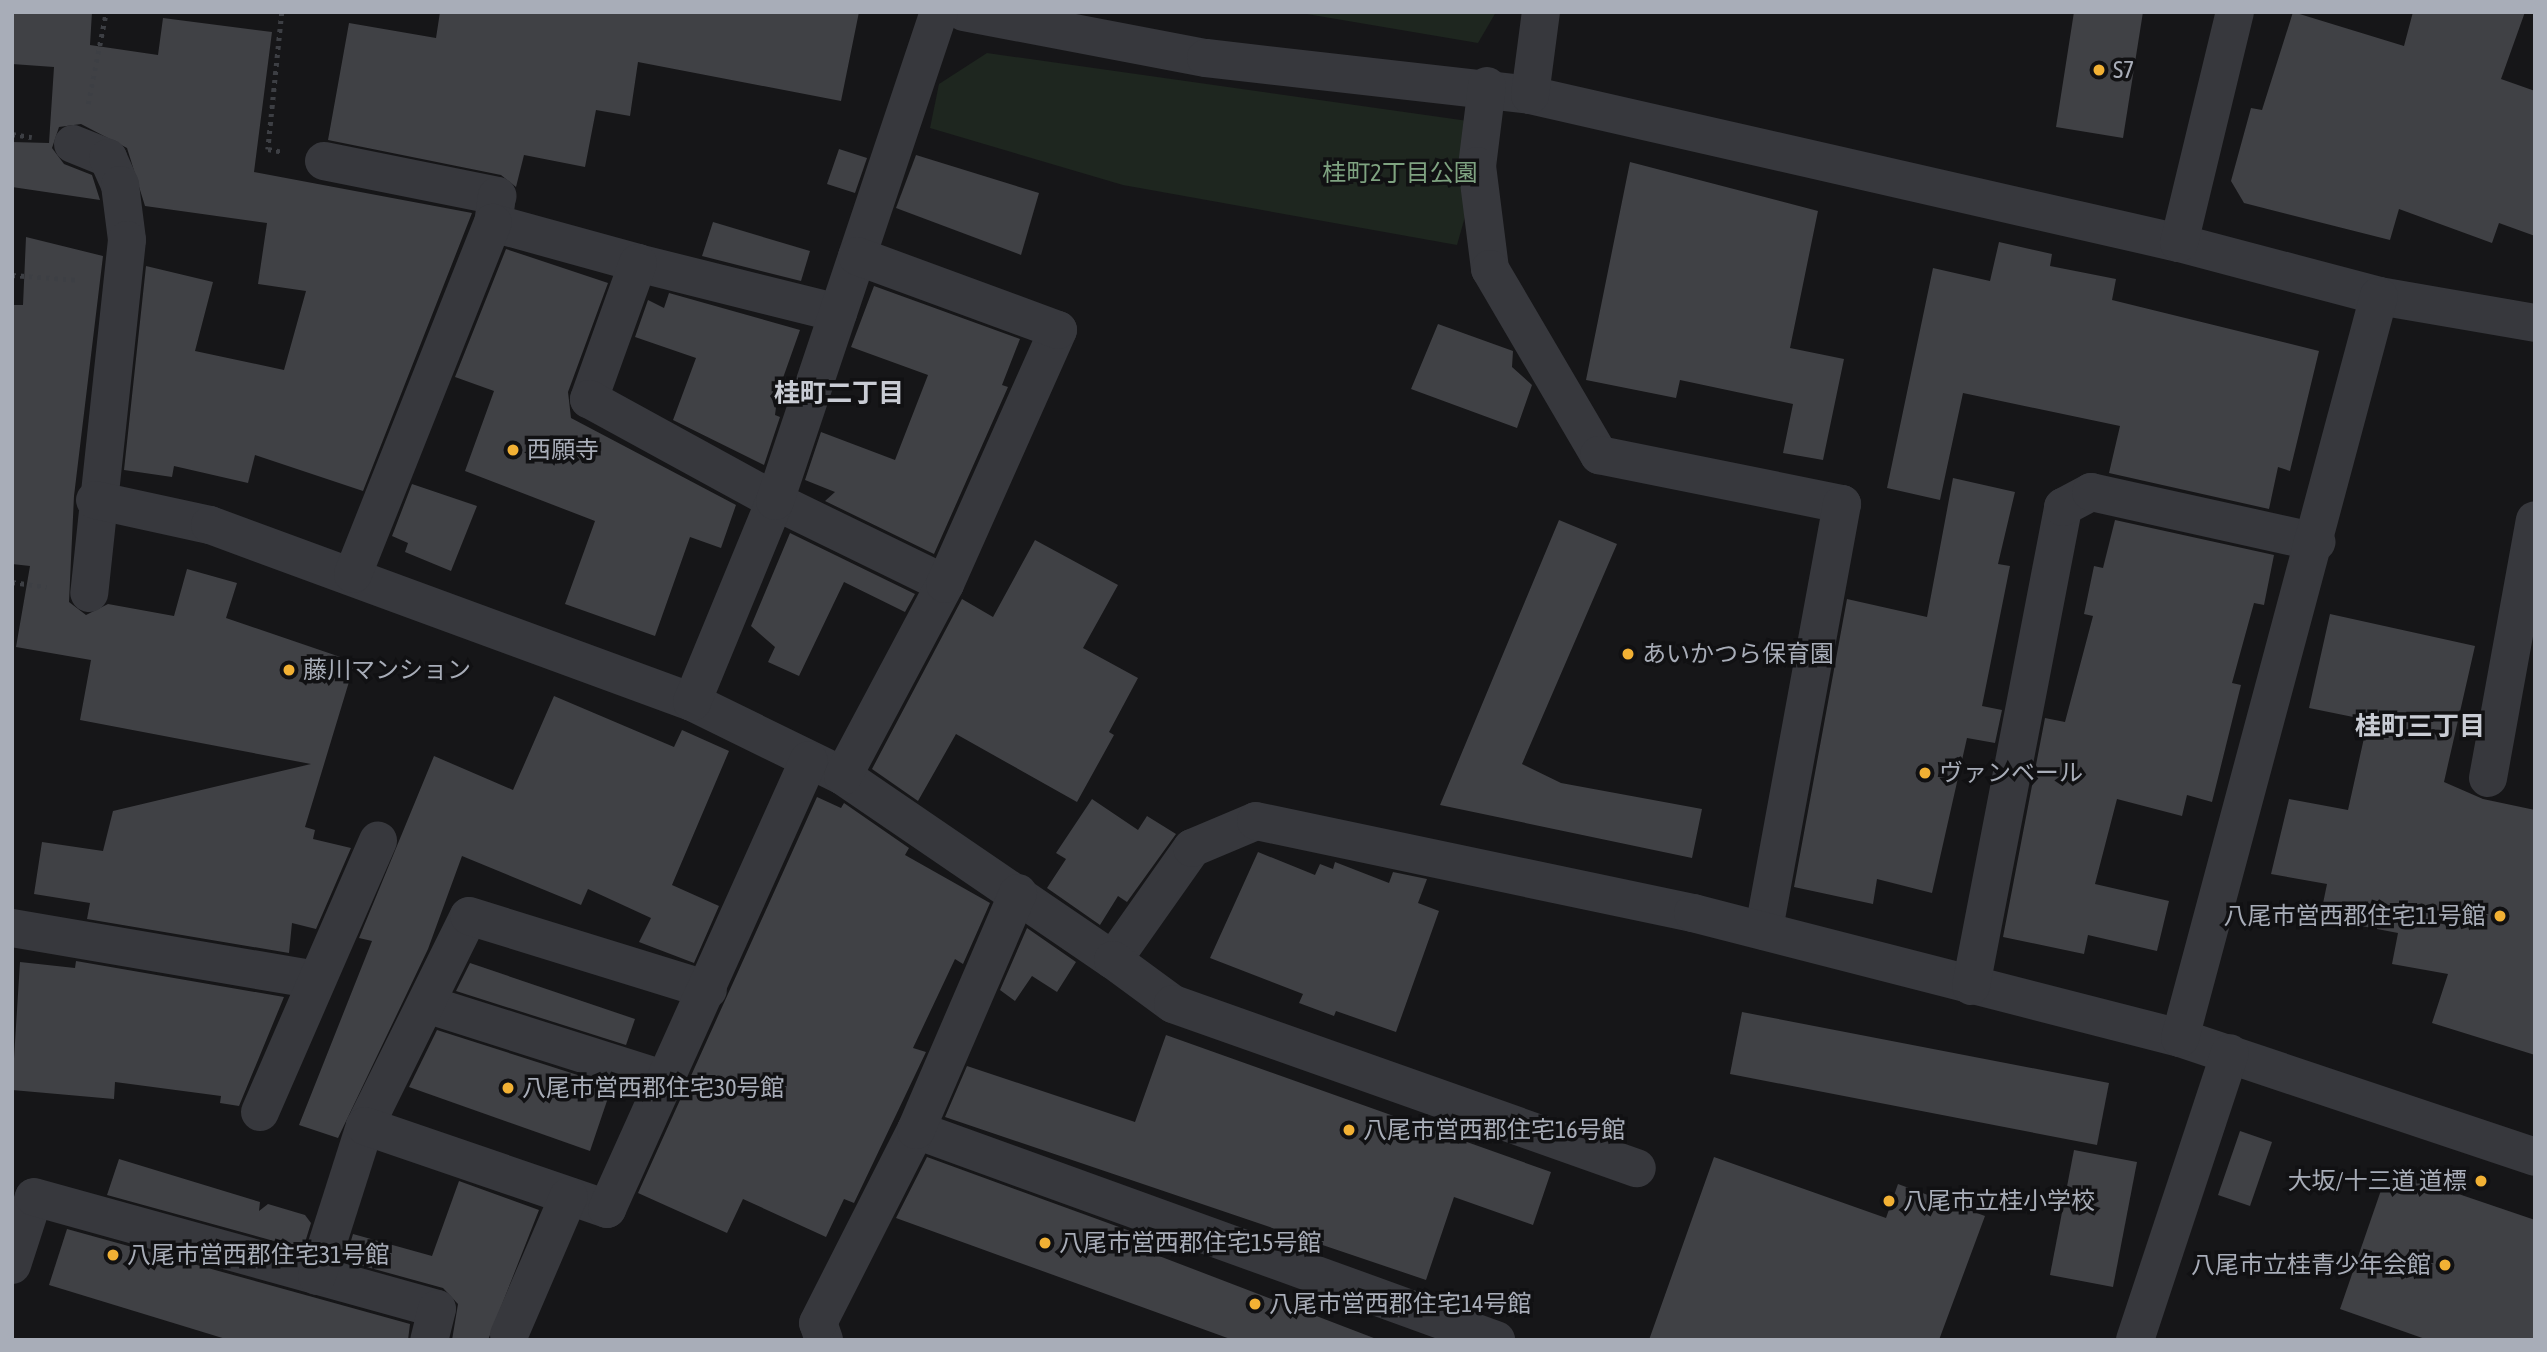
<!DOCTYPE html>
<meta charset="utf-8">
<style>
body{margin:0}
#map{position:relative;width:2547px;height:1352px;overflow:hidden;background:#161618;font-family:"Asap Condensed","Noto Sans JP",sans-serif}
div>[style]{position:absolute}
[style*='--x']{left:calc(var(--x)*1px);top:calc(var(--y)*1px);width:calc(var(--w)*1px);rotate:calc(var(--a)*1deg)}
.green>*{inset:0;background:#1e261f}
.building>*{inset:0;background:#404145}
.path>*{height:4.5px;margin-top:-2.25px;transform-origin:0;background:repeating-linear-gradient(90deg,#3d3f44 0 3.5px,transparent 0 8.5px)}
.minor>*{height:38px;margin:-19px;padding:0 19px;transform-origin:19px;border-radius:19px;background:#37383d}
.dots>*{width:19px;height:19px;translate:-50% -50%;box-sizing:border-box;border:4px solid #111113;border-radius:50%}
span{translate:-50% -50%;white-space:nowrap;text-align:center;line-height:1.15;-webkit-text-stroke:7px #111113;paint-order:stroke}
.poi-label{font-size:24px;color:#a8adb8}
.left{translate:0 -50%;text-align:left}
.right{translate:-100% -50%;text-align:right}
.park-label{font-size:24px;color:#7fa381}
.neighbourhood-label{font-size:26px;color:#c9ccd4;font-weight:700}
.frame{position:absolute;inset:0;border:14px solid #a8adb8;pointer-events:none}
</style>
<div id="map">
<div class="green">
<i style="clip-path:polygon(1295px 12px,1496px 12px,1478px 43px)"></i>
<i style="clip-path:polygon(987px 53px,1468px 121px,1466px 213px,1457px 245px,1123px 185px,930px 128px,939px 84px)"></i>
</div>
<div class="building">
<i style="clip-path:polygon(12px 12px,92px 12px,90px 45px,158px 55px,163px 18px,272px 32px,254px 172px,472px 213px,363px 491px,255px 455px,248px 483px,174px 466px,172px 477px,124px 470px,146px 266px,213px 282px,195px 351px,284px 370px,306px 291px,258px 284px,267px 223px,145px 206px,127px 148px,81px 124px,59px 127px,52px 148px,64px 164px,92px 175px,100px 200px,12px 187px,12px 142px,49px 143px,54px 67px,12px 64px)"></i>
<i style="clip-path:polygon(440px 12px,859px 12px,841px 101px,638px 62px,630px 116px,596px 110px,585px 167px,524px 155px,516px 187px,501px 175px,328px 140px,349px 23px,436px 38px)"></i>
<i style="clip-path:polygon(2074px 12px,2143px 12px,2123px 138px,2056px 127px)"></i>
<i style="clip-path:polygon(2293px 12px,2404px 46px,2413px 12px,2525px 12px,2501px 79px,2535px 91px,2535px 236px,2499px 223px,2492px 243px,2399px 209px,2390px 240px,2244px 203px,2231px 181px,2251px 108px,2262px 110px)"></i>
<i style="clip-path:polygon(839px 149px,867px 158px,855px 193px,827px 184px)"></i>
<i style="clip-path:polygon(916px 155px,1039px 193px,1021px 255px,896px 208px)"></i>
<i style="clip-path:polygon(1630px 162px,1818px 211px,1790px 348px,1844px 359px,1823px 460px,1783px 453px,1793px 404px,1680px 380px,1676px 398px,1586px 380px)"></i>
<i style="clip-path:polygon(713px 222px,810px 251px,801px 281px,702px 256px)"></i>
<i style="clip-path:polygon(26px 237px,103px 256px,74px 496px,69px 602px,86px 615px,108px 604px,174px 616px,187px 569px,237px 583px,226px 618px,355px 662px,305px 827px,315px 830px,313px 839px,351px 848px,316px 929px,292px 923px,289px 953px,87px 919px,90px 903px,34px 894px,42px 842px,103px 851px,113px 811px,311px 764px,80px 720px,91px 660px,16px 647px,30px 566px,12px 564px,12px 305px,23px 305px)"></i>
<i style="clip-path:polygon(1999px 242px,2052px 254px,2050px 266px,2116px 279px,2112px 300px,2319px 351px,2290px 471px,2278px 467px,2269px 509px,2109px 473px,2120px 426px,1963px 393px,1940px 500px,1887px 488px,1933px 268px,1990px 281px)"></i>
<i style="clip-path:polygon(506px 249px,608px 283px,568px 392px,571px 418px,736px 505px,721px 548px,690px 537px,655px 636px,565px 604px,595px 521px,465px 471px,494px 391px,455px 377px)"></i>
<i style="clip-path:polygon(874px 286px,1020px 339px,1002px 385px,1008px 387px,934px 554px,825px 501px,835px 492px,805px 480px,821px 432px,895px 460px,928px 375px,851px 347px)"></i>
<i style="clip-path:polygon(669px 293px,800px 330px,778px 392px,775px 415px,780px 417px,764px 465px,673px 420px,696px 358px,635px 337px,648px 300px,664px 308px)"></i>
<i style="clip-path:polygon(1438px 324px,1513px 351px,1512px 367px,1532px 385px,1517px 428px,1411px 389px)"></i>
<i style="clip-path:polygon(1953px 478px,2015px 492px,1998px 564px,2010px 566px,1982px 706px,2002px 710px,1995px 743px,1967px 738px,1932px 893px,1877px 879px,1873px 904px,1794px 887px,1847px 599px,1927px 617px)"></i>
<i style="clip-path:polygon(412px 484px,477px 506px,451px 571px,405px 552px,408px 543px,392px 536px)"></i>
<i style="clip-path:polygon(1559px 520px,1617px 544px,1522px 764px,1561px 783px,1702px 809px,1692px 858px,1440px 805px)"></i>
<i style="clip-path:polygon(2115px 520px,2274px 555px,2264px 605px,2254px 603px,2232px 683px,2241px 685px,2212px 802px,2187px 795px,2182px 816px,2117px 799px,2095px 884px,2169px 901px,2157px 951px,2088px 935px,2084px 954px,2003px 937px,2045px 718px,2065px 722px,2093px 616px,2084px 614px,2094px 566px,2103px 568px)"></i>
<i style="clip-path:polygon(790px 533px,915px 594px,905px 612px,844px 582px,799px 676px,768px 662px,775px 647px,751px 626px)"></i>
<i style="clip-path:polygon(1035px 540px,1118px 585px,1083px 648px,1138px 678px,1109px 732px,1114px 735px,1077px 802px,956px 734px,918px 801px,872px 769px,962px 599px,993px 617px)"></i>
<i style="clip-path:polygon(2330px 614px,2475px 646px,2444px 782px,2483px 799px,2535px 810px,2535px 1055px,2432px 1023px,2448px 974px,2392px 964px,2398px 933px,2320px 918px,2327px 884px,2271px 874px,2289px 799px,2348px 810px,2368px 720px,2309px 708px)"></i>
<i style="clip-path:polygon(554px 696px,674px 747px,682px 730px,729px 751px,672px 885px,719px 906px,694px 963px,639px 942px,651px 918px,588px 889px,581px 905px,462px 856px,428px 949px,338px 1138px,299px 1125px,372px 941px,359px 938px,434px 756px,513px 790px)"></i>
<i style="clip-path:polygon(817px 797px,841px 808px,844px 803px,909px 848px,905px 855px,990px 903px,963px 964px,955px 959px,913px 1048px,926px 1052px,854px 1203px,844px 1199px,826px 1237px,743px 1199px,727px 1233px,638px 1193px)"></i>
<i style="clip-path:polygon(1092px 799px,1138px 830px,1147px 816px,1176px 834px,1127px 902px,1118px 896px,1100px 925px,1047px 888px,1066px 859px,1056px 853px)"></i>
<i style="clip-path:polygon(1258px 852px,1315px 875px,1320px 864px,1333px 869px,1335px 862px,1389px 883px,1393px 872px,1427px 879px,1418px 903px,1439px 911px,1396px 1032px,1336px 1011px,1334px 1016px,1299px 1003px,1303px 994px,1210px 958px)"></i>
<i style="clip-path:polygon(1027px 928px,1076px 962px,1057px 992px,1032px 976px,1015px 1001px,1000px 990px)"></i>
<i style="clip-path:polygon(76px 961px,284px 997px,239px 1106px,220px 1103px,221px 1096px,115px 1082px,114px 1099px,12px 1090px,20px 962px,75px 968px)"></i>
<i style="clip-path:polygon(470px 963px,635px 1019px,626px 1045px,456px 991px)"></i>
<i style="clip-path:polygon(1742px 1012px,2109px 1083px,2097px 1145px,1730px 1074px)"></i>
<i style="clip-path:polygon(437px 1030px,612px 1086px,590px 1151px,409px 1087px)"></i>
<i style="clip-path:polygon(1166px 1035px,1551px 1172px,1533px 1225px,1454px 1197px,1426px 1280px,945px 1117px,967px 1066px,1135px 1122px)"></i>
<i style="clip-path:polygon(2240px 1131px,2272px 1142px,2250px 1206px,2218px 1195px)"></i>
<i style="clip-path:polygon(2074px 1150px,2137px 1162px,2113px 1287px,2050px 1275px)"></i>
<i style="clip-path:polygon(927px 1157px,1130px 1231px,1125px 1243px,1379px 1340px,1233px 1340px,896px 1218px)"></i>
<i style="clip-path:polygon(1714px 1157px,1886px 1218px,1898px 1184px,1985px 1216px,1939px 1340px,1649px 1340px)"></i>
<i style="clip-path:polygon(119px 1159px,260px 1202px,259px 1211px,268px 1204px,305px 1215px,311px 1223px,303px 1249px,107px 1195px)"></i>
<i style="clip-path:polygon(2388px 1170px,2535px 1220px,2535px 1340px,2428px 1340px,2340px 1309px)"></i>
<i style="clip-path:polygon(459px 1181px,539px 1210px,488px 1340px,452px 1340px,458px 1304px,443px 1288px,345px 1261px,353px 1234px,432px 1256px)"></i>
<i style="clip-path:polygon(67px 1229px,410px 1324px,408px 1340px,229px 1340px,49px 1285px)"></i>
</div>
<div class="path">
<i style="--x:282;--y:12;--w:138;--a:95.8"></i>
<i style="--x:268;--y:149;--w:15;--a:11"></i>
<i style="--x:88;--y:104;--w:94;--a:-78.9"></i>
<i style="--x:12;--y:134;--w:20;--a:9"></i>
<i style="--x:12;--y:275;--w:68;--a:4.2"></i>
<i style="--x:12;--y:582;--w:35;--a:8"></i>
</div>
<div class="minor">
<i style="--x:964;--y:12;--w:246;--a:10.8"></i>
<i style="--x:1206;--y:58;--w:326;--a:6.5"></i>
<i style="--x:1530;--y:95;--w:666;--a:12.85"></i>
<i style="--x:2179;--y:243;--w:207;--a:14.8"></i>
<i style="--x:2379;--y:296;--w:158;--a:9.8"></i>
<i style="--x:1487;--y:86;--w:81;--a:97.1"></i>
<i style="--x:1477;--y:166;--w:104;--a:82.8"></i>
<i style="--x:1490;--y:269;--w:216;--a:59.6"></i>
<i style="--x:1599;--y:455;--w:248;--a:11.4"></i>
<i style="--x:1842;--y:504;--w:434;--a:100.4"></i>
<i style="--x:1530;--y:95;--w:84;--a:-82.5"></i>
<i style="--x:73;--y:144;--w:38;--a:22"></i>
<i style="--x:108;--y:158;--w:30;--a:66"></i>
<i style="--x:120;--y:185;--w:55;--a:82.7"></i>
<i style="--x:127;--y:240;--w:355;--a:96.1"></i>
<i style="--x:324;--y:161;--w:177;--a:11.4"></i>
<i style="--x:497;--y:196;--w:27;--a:98"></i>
<i style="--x:493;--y:223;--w:150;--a:15.4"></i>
<i style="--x:2179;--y:243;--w:238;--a:-76.4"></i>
<i style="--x:838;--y:313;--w:206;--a:-166"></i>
<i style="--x:638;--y:263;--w:145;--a:109.8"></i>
<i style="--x:589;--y:399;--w:212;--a:28.7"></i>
<i style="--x:775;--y:501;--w:189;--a:26"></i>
<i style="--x:95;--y:500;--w:118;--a:12.3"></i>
<i style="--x:210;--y:525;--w:513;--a:20.16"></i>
<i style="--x:692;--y:702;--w:168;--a:26.1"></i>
<i style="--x:843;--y:776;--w:327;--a:34.3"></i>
<i style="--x:1113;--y:960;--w:137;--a:-54.8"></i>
<i style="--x:1192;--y:848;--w:69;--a:-22.9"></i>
<i style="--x:1256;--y:821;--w:447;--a:11.9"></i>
<i style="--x:1693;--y:913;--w:503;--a:14.4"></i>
<i style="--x:2180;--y:1038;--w:374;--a:18.5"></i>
<i style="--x:353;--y:574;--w:378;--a:-68.3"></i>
<i style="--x:692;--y:702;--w:217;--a:-67.6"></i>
<i style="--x:775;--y:501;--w:516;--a:-71.46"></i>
<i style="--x:843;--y:776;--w:217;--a:-62"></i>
<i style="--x:945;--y:584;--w:278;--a:-66"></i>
<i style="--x:1058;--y:330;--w:214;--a:-159.8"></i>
<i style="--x:2488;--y:778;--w:262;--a:-79.7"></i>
<i style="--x:12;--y:928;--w:309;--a:9.7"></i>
<i style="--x:1113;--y:960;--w:74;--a:36.3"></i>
<i style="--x:1173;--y:1004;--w:492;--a:19.5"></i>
<i style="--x:1971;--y:986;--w:488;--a:-79.1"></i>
<i style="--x:2063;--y:507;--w:32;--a:-28"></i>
<i style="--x:2091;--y:492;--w:231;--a:12.5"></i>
<i style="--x:426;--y:1004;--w:251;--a:17.6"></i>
<i style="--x:2180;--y:1038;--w:768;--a:-74.99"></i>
<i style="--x:260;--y:1112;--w:296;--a:-66.5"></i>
<i style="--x:365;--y:1126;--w:234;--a:-63.7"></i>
<i style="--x:469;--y:916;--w:250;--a:17.2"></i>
<i style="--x:916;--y:1130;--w:617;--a:19.9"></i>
<i style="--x:12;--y:1265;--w:71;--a:-72.1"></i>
<i style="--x:34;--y:1197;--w:418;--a:15.5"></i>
<i style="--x:437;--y:1309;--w:32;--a:104"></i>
<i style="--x:317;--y:1276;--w:157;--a:-72.3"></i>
<i style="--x:365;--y:1126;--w:256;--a:18.9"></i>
<i style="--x:607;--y:1209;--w:492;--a:-65.8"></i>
<i style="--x:509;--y:1335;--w:151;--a:-66.7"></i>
<i style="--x:824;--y:1340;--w:18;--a:-109"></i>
<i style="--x:818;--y:1323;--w:216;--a:-63.1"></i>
<i style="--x:916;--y:1130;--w:258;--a:-66.7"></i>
<i style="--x:2135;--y:1340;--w:302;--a:-71.7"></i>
</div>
<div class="dots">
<i style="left:2099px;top:70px;background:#f2b134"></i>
<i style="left:513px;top:450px;background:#f2b134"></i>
<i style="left:1628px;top:654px;background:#f2b134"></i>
<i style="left:289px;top:670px;background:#f2b134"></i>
<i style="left:1925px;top:773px;background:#f2b134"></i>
<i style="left:2500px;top:916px;background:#f2b134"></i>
<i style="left:508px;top:1088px;background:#f2b134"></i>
<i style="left:1349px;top:1130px;background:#f2b134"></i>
<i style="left:2481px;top:1181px;background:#f2b134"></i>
<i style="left:1889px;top:1201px;background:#f2b134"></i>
<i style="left:1045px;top:1243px;background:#f2b134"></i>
<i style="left:113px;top:1255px;background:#f2b134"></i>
<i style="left:2445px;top:1265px;background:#f2b134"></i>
<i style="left:1255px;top:1304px;background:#f2b134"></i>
</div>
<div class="poi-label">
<span class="left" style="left:2113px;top:70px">S7</span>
<span class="left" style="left:527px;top:450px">西願寺</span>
<span class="left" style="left:1642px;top:654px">あいかつら保育園</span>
<span class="left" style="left:303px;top:670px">藤川マンション</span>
<span class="left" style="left:1939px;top:773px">ヴァンベール</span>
<span class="right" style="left:2486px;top:916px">八尾市営西郡住宅11号館</span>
<span class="left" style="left:522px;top:1088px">八尾市営西郡住宅30号館</span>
<span class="left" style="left:1363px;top:1130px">八尾市営西郡住宅16号館</span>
<span class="right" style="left:2467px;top:1181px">大坂/十三道 道標</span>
<span class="left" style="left:1903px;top:1201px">八尾市立桂小学校</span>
<span class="left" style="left:1059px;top:1243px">八尾市営西郡住宅15号館</span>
<span class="left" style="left:127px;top:1255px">八尾市営西郡住宅31号館</span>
<span class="right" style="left:2431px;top:1265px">八尾市立桂青少年会館</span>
<span class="left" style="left:1269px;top:1304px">八尾市営西郡住宅14号館</span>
</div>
<div class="park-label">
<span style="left:1400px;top:173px">桂町2丁目公園</span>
</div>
<div class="neighbourhood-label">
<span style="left:839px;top:394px">桂町二丁目</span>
<span style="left:2420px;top:727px">桂町三丁目</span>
</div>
<div class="frame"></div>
</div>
